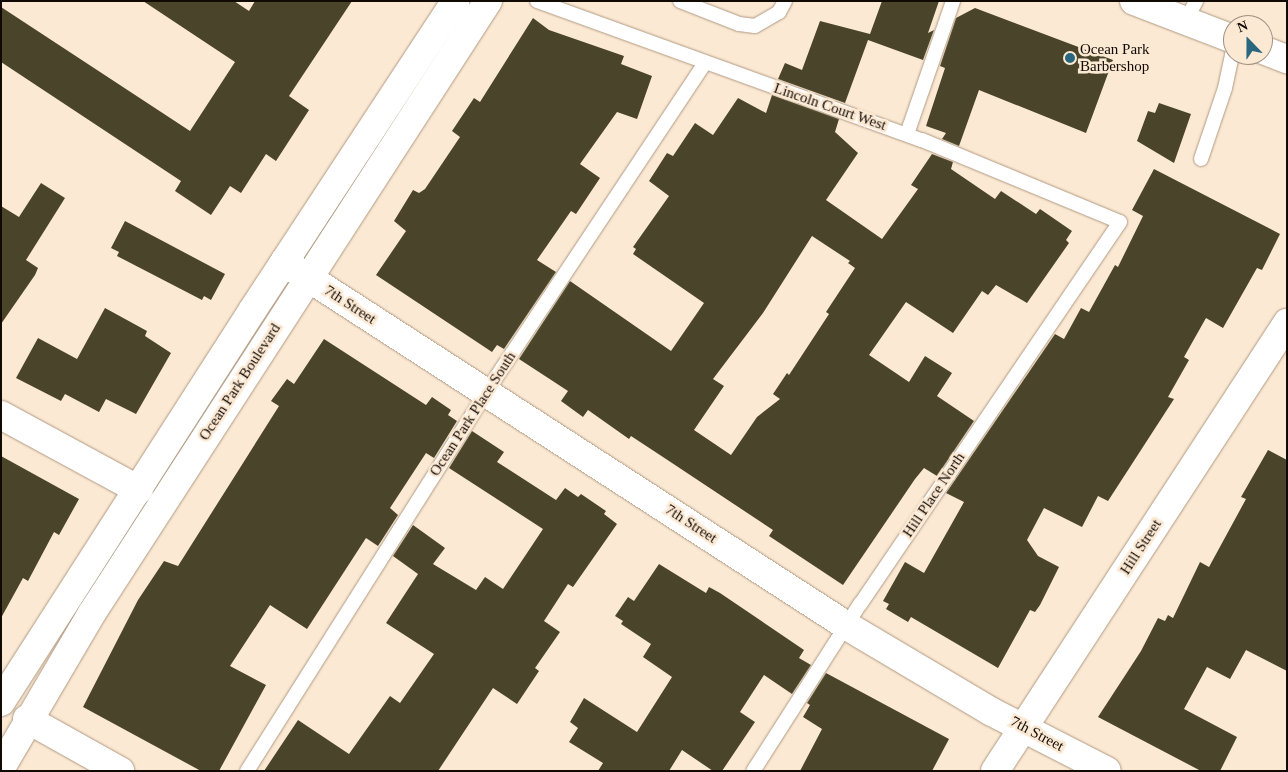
<!DOCTYPE html>
<style>
body{margin:0}
#map{position:relative;width:1288px;height:772px;overflow:hidden;background:#fce9d4;font-family:Georgia,serif}
div>[style]{position:absolute}
[style*='--x']{left:calc(var(--x)*1px);top:calc(var(--y)*1px);width:calc(var(--w)*1px);rotate:calc(var(--a)*1deg)}
.building>*{inset:0;background:#4a452a}
.roads{filter:drop-shadow(0 0 1px #b09a82) drop-shadow(0 0 1px #b09a82)}
.lane>*{height:14px;margin:-7px;padding:0 7px;transform-origin:7px;border-radius:7px;background:#fff}
.street>*{height:28px;margin:-14px;padding:0 14px;transform-origin:14px;border-radius:14px;background:#fff}
.secondary>*{height:28px;margin:-14px;padding:0 14px;transform-origin:14px;border-radius:14px;background:#fff}
.highway>*{height:28px;margin:-14px;padding:0 14px;transform-origin:14px;border-radius:14px;background:#fff}
.dots>*{width:14px;height:14px;translate:-50% -50%;box-sizing:border-box;border:2px solid #fce9d4;border-radius:50%}
span{translate:-50% -50%;white-space:nowrap;text-align:center;line-height:1.15;-webkit-text-stroke:5px #fce9d4;paint-order:stroke}
.poi-label{font-size:15px;color:#110a03}
.left{translate:0 -50%;text-align:left}
.street-label{font-size:15px;color:#110a03}
.frame{position:absolute;inset:0;border:2px solid #110a03;pointer-events:none}
.north{position:absolute;left:1223px;top:15px;width:50px;height:50px;box-sizing:border-box;background:#fce9d4;border:1px solid #9e9080;border-radius:50%;rotate:338deg;font-size:14px;font-weight:700;line-height:20px;text-align:center;color:#110a03}
.north::after{content:'';display:block;margin:auto;width:18px;height:22px;background:#28677d;clip-path:polygon(50% 0,100% 100%,50% 72%,0 100%)}
</style>
<div id="map">
<div class="building">
<i style="clip-path:polygon(143px 1px,234px 1px,249px 11px,255px 1px,352px 1px,289px 96px,309px 110px,276px 161px,266px 154px,241px 193px,230px 186px,211px 215px,175px 191px,181px 181px,1px 62px,1px 7px,190px 131px,235px 62px)"></i>
<i style="clip-path:polygon(882px 1px,939px 1px,928px 33px,934px 30px,923px 60px,868px 40px,845px 103px,778px 79px,785px 63px,802px 70px,820px 21px,870px 34px)"></i>
<i style="clip-path:polygon(975px 8px,1113px 60px,1086px 133px,979px 90px,959px 146px,942px 139px,946px 133px,926px 126px,945px 68px,940px 66px,956px 18px)"></i>
<i style="clip-path:polygon(533px 18px,549px 30px,624px 56px,621px 64px,652px 76px,637px 119px,617px 112px,580px 164px,600px 178px,576px 214px,571px 211px,537px 260px,556px 272px,504px 349px,497px 345px,492px 352px,376px 275px,406px 231px,394px 221px,413px 190px,419px 193px,425px 189px,460px 137px,452px 131px,474px 98px,480px 102px)"></i>
<i style="clip-path:polygon(evenodd,772px 95px,839px 119px,835px 132px,858px 153px,826px 200px,882px 239px,918px 189px,911px 185px,932px 154px,953px 162px,951px 169px,995px 199px,1001px 191px,1036px 214px,1040px 209px,1072px 231px,1066px 240px,1069px 243px,1027px 303px,996px 285px,988px 295px,982px 291px,953px 333px,906px 302px,869px 355px,909px 382px,925px 356px,952px 373px,937px 396px,974px 421px,937px 476px,924px 468px,915px 479px,843px 585px,769px 536px,773px 530px,666px 459px,631px 436px,629px 439px,588px 410px,583px 417px,561px 401px,568px 391px,519px 359px,570px 281px,671px 351px,704px 303px,633px 254px,636px 249px,633px 247px,669px 196px,649px 181px,667px 153px,673px 156px,695px 123px,713px 135px,738px 98px,766px 113px,772px 95px,812px 236px,850px 261px,848px 263px,855px 268px,826px 312px,829px 314px,789px 375px,787px 373px,773px 394px,780px 399px,757px 417px,731px 455px,694px 430px,724px 386px,713px 379px,763px 313px,812px 236px)"></i>
<i style="clip-path:polygon(1159px 103px,1191px 114px,1174px 163px,1137px 141px,1148px 111px,1155px 113px)"></i>
<i style="clip-path:polygon(1154px 169px,1280px 234px,1262px 270px,1257px 268px,1223px 328px,1206px 318px,1184px 357px,1189px 360px,1168px 397px,1174px 399px,1108px 501px,1098px 496px,1082px 527px,1044px 508px,1027px 540px,1038px 556px,1059px 567px,1040px 605px,1035px 612px,1030px 610px,998px 668px,911px 617px,908px 622px,886px 609px,889px 604px,883px 601px,905px 562px,924px 573px,964px 502px,946px 493px,1055px 334px,1064px 339px,1081px 308px,1089px 312px,1115px 265px,1118px 267px,1143px 216px,1132px 210px)"></i>
<i style="clip-path:polygon(41px 183px,65px 198px,26px 260px,38px 268px,35px 275px,1px 324px,1px 206px,19px 217px)"></i>
<i style="clip-path:polygon(125px 221px,225px 274px,211px 300px,204px 296px,202px 300px,117px 256px,119px 252px,111px 248px)"></i>
<i style="clip-path:polygon(105px 308px,147px 331px,145px 336px,171px 353px,136px 414px,106px 399px,99px 412px,65px 394px,61px 401px,16px 378px,38px 338px,77px 359px)"></i>
<i style="clip-path:polygon(324px 339px,426px 405px,432px 397px,451px 410px,448px 415px,457px 421px,434px 458px,426px 453px,390px 508px,398px 515px,378px 546px,366px 538px,307px 629px,270px 605px,230px 666px,266px 685px,219px 771px,201px 771px,83px 707px,138px 600px,164px 561px,178px 566px,279px 406px,271px 401px,287px 379px,294px 384px)"></i>
<i style="clip-path:polygon(472px 431px,504px 452px,497px 462px,556px 500px,565px 488px,578px 497px,581px 494px,606px 511px,604px 514px,617px 524px,573px 587px,568px 584px,544px 621px,560px 632px,535px 668px,539px 671px,517px 704px,493px 688px,438px 771px,264px 771px,298px 720px,349px 754px,390px 696px,400px 703px,434px 654px,386px 623px,418px 574px,393px 556px,413px 525px,445px 548px,433px 564px,476px 590px,485px 577px,503px 589px,543px 529px,449px 468px)"></i>
<i style="clip-path:polygon(1268px 450px,1287px 460px,1287px 671px,1246px 650px,1230px 679px,1207px 667px,1184px 709px,1237px 737px,1220px 771px,1201px 771px,1098px 717px,1141px 651px,1158px 618px,1165px 621px,1168px 615px,1173px 618px,1200px 562px,1209px 567px,1246px 499px,1241px 497px)"></i>
<i style="clip-path:polygon(1px 456px,79px 499px,59px 535px,54px 532px,28px 581px,23px 578px,1px 618px)"></i>
<i style="clip-path:polygon(659px 564px,706px 593px,709px 587px,720px 593px,804px 650px,799px 658px,811px 665px,792px 694px,764px 675px,740px 712px,755px 722px,722px 771px,713px 771px,682px 750px,669px 771px,598px 771px,603px 763px,569px 742px,578px 728px,570px 722px,584px 698px,637px 732px,672px 677px,643px 657px,651px 644px,621px 624px,623px 621px,615px 616px,628px 597px,634px 601px)"></i>
<i style="clip-path:polygon(826px 673px,949px 739px,932px 771px,800px 771px,822px 729px,803px 717px,810px 705px,807px 703px)"></i>
</div>
<div class="roads">
<div class="lane">
<i style="--x:537;--y:1;--w:409;--a:19.9"></i>
<i style="--x:922;--y:140;--w:214;--a:22.5"></i>
<i style="--x:1120;--y:222;--w:462;--a:124.2"></i>
<i style="--x:860;--y:604;--w:198;--a:122.6"></i>
<i style="--x:680;--y:1;--w:63;--a:21.3"></i>
<i style="--x:739;--y:24;--w:16;--a:7"></i>
<i style="--x:755;--y:26;--w:28;--a:-30"></i>
<i style="--x:779;--y:12;--w:13;--a:-61"></i>
<i style="--x:1185;--y:22;--w:24;--a:-62"></i>
<i style="--x:907;--y:134;--w:141;--a:-70.9"></i>
<i style="--x:1201;--y:159;--w:75;--a:-71.3"></i>
<i style="--x:1225;--y:88;--w:38;--a:-78"></i>
<i style="--x:247;--y:771;--w:446;--a:-57.7"></i>
<i style="--x:485;--y:394;--w:397;--a:-56.4"></i>
</div>
<div class="street">
<i style="--x:284;--y:262;--w:670;--a:32.88"></i>
<i style="--x:847;--y:626;--w:166;--a:30.7"></i>
<i style="--x:990;--y:711;--w:131;--a:27.1"></i>
<i style="--x:1;--y:415;--w:157;--a:28.5"></i>
<i style="--x:27;--y:719;--w:107;--a:29.2"></i>
<i style="--x:995;--y:771;--w:535;--a:-56.9"></i>
</div>
<div class="secondary">
<i style="--x:1;--y:702;--w:465;--a:-57.3"></i>
<i style="--x:252;--y:311;--w:371;--a:-56.7"></i>
<i style="--x:1;--y:768;--w:180;--a:-59.6"></i>
<i style="--x:92;--y:613;--w:729;--a:-57.09"></i>
</div>
<div class="highway">
<i style="--x:1134;--y:1;--w:106;--a:21"></i>
<i style="--x:1263;--y:50;--w:26;--a:21"></i>
</div>
</div>
<div class="dots">
<i style="left:1070px;top:58px;background:#28677d"></i>
</div>
<div class="poi-label">
<span class="left" style="left:1080px;top:58px">Ocean Park<br>Barbershop</span>
</div>
<div class="street-label">
<span style="left:830px;top:107px;rotate:19deg">Lincoln Court West</span>
<span style="left:350px;top:305px;rotate:33deg">7th Street</span>
<span style="left:240px;top:382px;rotate:-57deg">Ocean Park Boulevard</span>
<span style="left:473px;top:414px;rotate:-57deg">Ocean Park Place South</span>
<span style="left:934px;top:495px;rotate:-56deg">Hill Place North</span>
<span style="left:691px;top:524px;rotate:33deg">7th Street</span>
<span style="left:1141px;top:547px;rotate:-57deg">Hill Street</span>
<span style="left:1037px;top:734px;rotate:28deg">7th Street</span>
</div>
<div class="frame"></div>
<div class="north">N</div>
</div>
